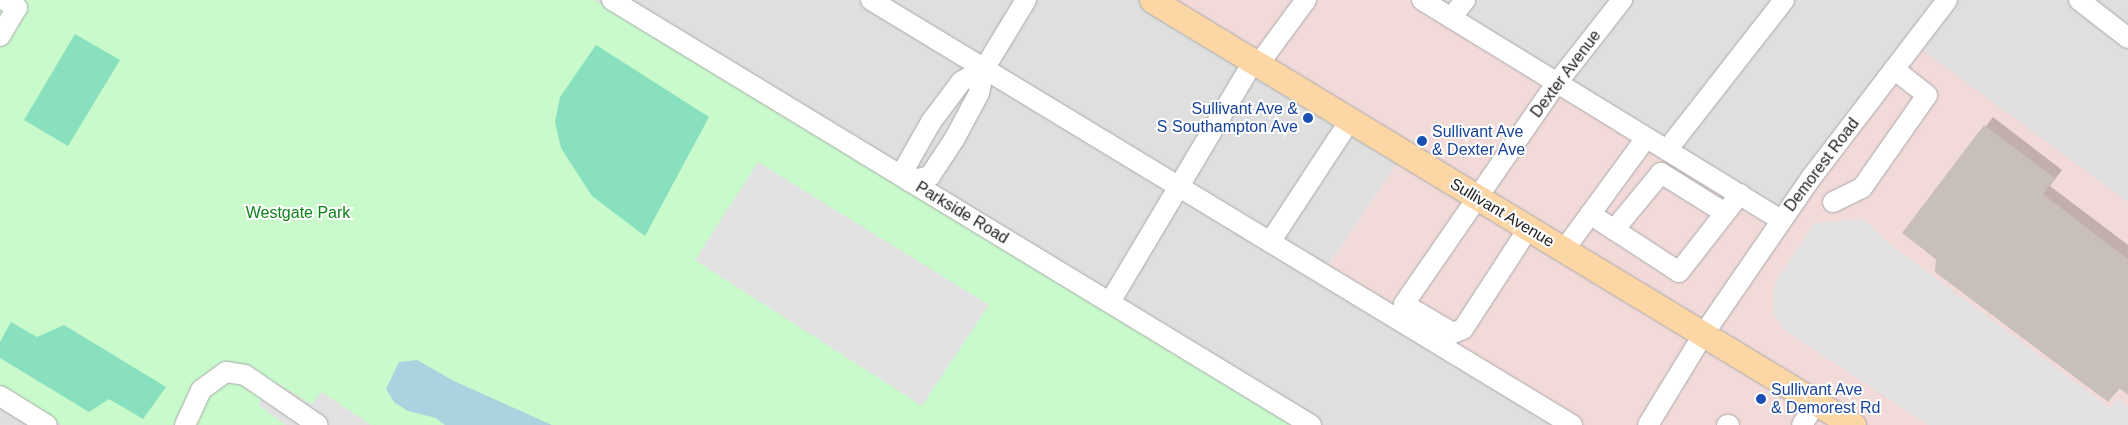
<!DOCTYPE html>
<style>
body{margin:0}
#map{position:relative;width:2128px;height:425px;overflow:hidden;background:#f2efe9;font-family:Arial,sans-serif}
div>[style]{position:absolute}
[style*='--x']{left:calc(var(--x)*1px);top:calc(var(--y)*1px);width:calc(var(--w)*1px);rotate:calc(var(--a)*1deg)}
.residential>*{inset:0;background:#e0dfdf}
.commercial>*{inset:0;background:#f2dad9}
.park>*{inset:0;background:#c8facc}
.pitch>*{inset:0;background:#88e0be}
.parking>*{inset:0;background:#e2e2e2}
.water>*{inset:0;background:#aad3df}
.shadow>*{inset:0;background:#0003}
.building>*{inset:0;background:#c7bfb8}
.roads{filter:drop-shadow(0 0 1px #a9a9a9) drop-shadow(0 0 1px #a9a9a9)}
.minor>*{height:20px;margin:-10px;padding:0 10px;transform-origin:10px;border-radius:10px;background:#fff}
.major>*{height:25px;margin:-12.5px;padding:0 12.5px;transform-origin:12.5px;border-radius:12.5px;background:#fcd6a4}
.dots>*{width:14px;height:14px;translate:-50% -50%;box-sizing:border-box;border:2px solid #fff;border-radius:50%}
span{translate:-50% -50%;white-space:nowrap;text-align:center;line-height:1.15;-webkit-text-stroke:4px #fff;paint-order:stroke}
.street-label{font-size:16px;color:#222}
.transit-label{font-size:16px;color:#164399}
.right{translate:-100% -50%;text-align:right}
.left{translate:0 -50%;text-align:left}
.park-label{font-size:16px;color:#0c8416}
</style>
<div id="map">
<div class="residential">
<i style="clip-path:polygon(594px 0,1147px 0,1400px 159px,1323px 273px,1571px 425px,1291px 425px)"></i>
<i style="clip-path:polygon(1431px 0,2128px 0,2128px 202px,1913px 44px,1781px 213px)"></i>
<i style="clip-path:polygon(0 386px,62px 425px,0 425px)"></i>
</div>
<div class="commercial">
<i style="clip-path:polygon(1147px 0,1431px 0,1780px 213px,1913px 43px,2128px 202px,2128px 425px,1571px 425px,1323px 274px,1400px 159px)"></i>
</div>
<div class="park">
<i style="clip-path:polygon(0 0,594px 0,1291px 425px,62px 425px,0 386px)"></i>
</div>
<div class="pitch">
<i style="clip-path:polygon(75px 34px,120px 60px,68px 146px,24px 120px)"></i>
<i style="clip-path:polygon(596px 45px,709px 117px,645px 236px,592px 196px,561px 148px,555px 122px,560px 97px)"></i>
<i style="clip-path:polygon(11px 322px,37px 337px,64px 325px,166px 387px,143px 419px,109px 399px,89px 412px,0 358px,0 342px)"></i>
</div>
<div class="parking">
<i style="clip-path:polygon(758px 162px,989px 305px,922px 406px,695px 260px)"></i>
<i style="clip-path:polygon(1864px 219px,1887px 242px,2110px 408px,2117px 399px,2128px 408px,2128px 425px,1929px 425px,1784px 330px,1774px 314px,1774px 284px,1814px 223px)"></i>
<i style="clip-path:polygon(274px 381px,311px 404px,322px 392px,371px 425px,286px 425px,258px 405px)"></i>
</div>
<div class="water">
<i style="clip-path:polygon(417px 360px,454px 381px,552px 425px,445px 425px,436px 418px,408px 411px,394px 402px,386px 389px,399px 362px)"></i>
</div>
<div class="shadow">
<i style="clip-path:polygon(1993px 117px,2062px 170px,2050px 186px,2128px 245px,2128px 394px,2120px 388px,2108px 401px,1904px 233px)"></i>
</div>
<div class="building">
<i style="clip-path:polygon(1984px 125px,2055px 178px,2043px 194px,2128px 259px,2128px 395px,2119px 388px,2108px 402px,1935px 272px,1936px 259px,1902px 233px)"></i>
</div>
<div class="roads">
<div class="minor">
<i style="--x:612;--y:0;--w:818;--a:31.3"></i>
<i style="--x:871;--y:0;--w:820;--a:31.23"></i>
<i style="--x:1422;--y:0;--w:421;--a:31.5"></i>
<i style="--x:2079;--y:0;--w:62;--a:37.8"></i>
<i style="--x:1451;--y:18;--w:23;--a:-52"></i>
<i style="--x:0;--y:36;--w:33;--a:-59"></i>
<i style="--x:17;--y:8;--w:15;--a:-148"></i>
<i style="--x:1258;--y:65;--w:81;--a:-53.6"></i>
<i style="--x:984;--y:69;--w:26;--a:151"></i>
<i style="--x:961;--y:82;--w:50;--a:126.9"></i>
<i style="--x:931;--y:122;--w:51;--a:119.6"></i>
<i style="--x:906;--y:166;--w:15;--a:79"></i>
<i style="--x:909;--y:181;--w:22;--a:-13"></i>
<i style="--x:930;--y:176;--w:45;--a:-56.7"></i>
<i style="--x:955;--y:138;--w:51;--a:-61.9"></i>
<i style="--x:979;--y:93;--w:25;--a:-78"></i>
<i style="--x:984;--y:69;--w:81;--a:-58.7"></i>
<i style="--x:1667;--y:150;--w:190;--a:-52"></i>
<i style="--x:1833;--y:202;--w:32;--a:-26"></i>
<i style="--x:1862;--y:188;--w:113;--a:-55"></i>
<i style="--x:1927;--y:95;--w:42;--a:-141.8"></i>
<i style="--x:1590;--y:214;--w:106;--a:33.1"></i>
<i style="--x:1679;--y:272;--w:99;--a:-52"></i>
<i style="--x:1528;--y:229;--w:119;--a:123"></i>
<i style="--x:1463;--y:329;--w:11;--a:158"></i>
<i style="--x:1453;--y:333;--w:57;--a:-149.4"></i>
<i style="--x:1404;--y:304;--w:267;--a:-55.4"></i>
<i style="--x:1556;--y:84;--w:107;--a:-51.8"></i>
<i style="--x:1614;--y:230;--w:74;--a:-50.5"></i>
<i style="--x:1661;--y:173;--w:75;--a:32"></i>
<i style="--x:1270;--y:242;--w:146;--a:-56.7"></i>
<i style="--x:1564;--y:250;--w:139;--a:-53.8"></i>
<i style="--x:1110;--y:302;--w:279;--a:-59.2"></i>
<i style="--x:0;--y:396;--w:55;--a:31.7"></i>
<i style="--x:185;--y:425;--w:38;--a:-65"></i>
<i style="--x:201;--y:390;--w:31;--a:-36"></i>
<i style="--x:226;--y:372;--w:19;--a:9"></i>
<i style="--x:245;--y:375;--w:88;--a:34.4"></i>
<i style="--x:1648;--y:425;--w:105;--a:-58.6"></i>
<i style="--x:1703;--y:335;--w:191;--a:-55.5"></i>
<i style="--x:1811;--y:178;--w:224;--a:-52.6"></i>
<i style="--x:1727;--y:425;--w:2;--a:0"></i>
<i style="--x:1802;--y:425;--w:25;--a:-58"></i>
</div>
<div class="major">
<i style="--x:1152;--y:0;--w:820;--a:31.23"></i>
</div>
</div>
<div class="dots">
<i style="left:1308px;top:118px;background:#1a4fb4"></i>
<i style="left:1422px;top:141px;background:#1a4fb4"></i>
<i style="left:1761px;top:399px;background:#1a4fb4"></i>
</div>
<div class="street-label">
<span style="left:1566px;top:74px;rotate:-53deg">Dexter Avenue</span>
<span style="left:1822px;top:165px;rotate:-53deg">Demorest Road</span>
<span style="left:962px;top:213px;rotate:31deg">Parkside Road</span>
<span style="left:1502px;top:213px;rotate:31deg">Sullivant Avenue</span>
</div>
<div class="transit-label">
<span class="right" style="left:1298px;top:118px">Sullivant Ave &amp;<br>S Southampton Ave</span>
<span class="left" style="left:1432px;top:141px">Sullivant Ave<br>&amp; Dexter Ave</span>
<span class="left" style="left:1771px;top:399px">Sullivant Ave<br>&amp; Demorest Rd</span>
</div>
<div class="park-label">
<span style="left:298px;top:213px">Westgate Park</span>
</div>
</div>
